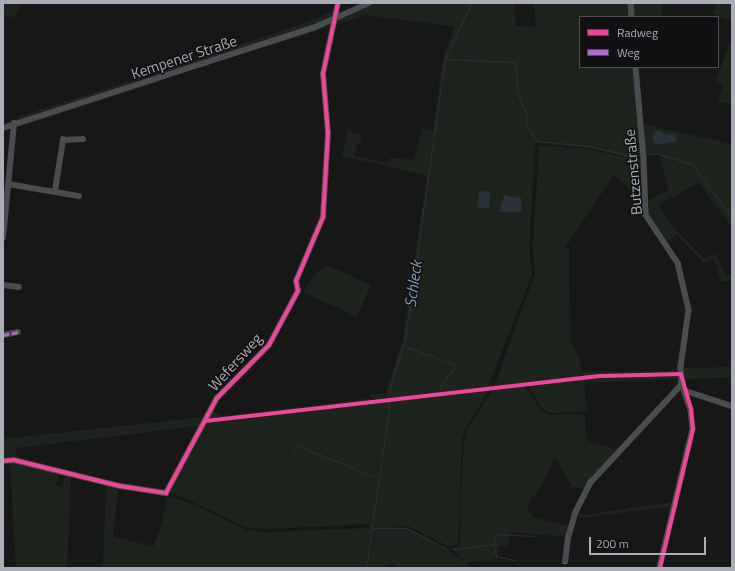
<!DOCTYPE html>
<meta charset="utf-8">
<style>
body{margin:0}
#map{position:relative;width:735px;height:571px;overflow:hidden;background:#171717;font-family:"Titillium Web",sans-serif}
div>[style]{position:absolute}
.green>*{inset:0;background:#1d241e;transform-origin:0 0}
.water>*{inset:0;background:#2a3239}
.stream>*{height:1px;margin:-0.5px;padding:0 0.5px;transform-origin:0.5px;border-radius:0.5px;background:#2a3239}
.minor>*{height:5.5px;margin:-2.75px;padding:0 2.75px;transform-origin:2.75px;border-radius:2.75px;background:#4b4c50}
.quiet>*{height:3px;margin-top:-1.5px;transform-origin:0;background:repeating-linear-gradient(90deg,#b06ccc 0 6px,transparent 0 9px)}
.cycleway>*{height:4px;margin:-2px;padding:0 2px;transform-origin:2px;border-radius:2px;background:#ed469a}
span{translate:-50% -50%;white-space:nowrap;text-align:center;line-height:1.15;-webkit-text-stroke:3px #111113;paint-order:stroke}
.street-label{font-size:15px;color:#a8adb8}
.water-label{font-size:16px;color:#7f9bb3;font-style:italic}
.frame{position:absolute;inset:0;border:4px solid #a8adb8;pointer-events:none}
.legend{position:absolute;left:579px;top:16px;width:140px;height:52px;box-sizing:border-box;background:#111113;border:1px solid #4d4f55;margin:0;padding:5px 7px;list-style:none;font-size:12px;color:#a8adb8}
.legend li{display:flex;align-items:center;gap:8px;height:20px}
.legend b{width:20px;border:1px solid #4d4f55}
.scale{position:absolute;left:589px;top:537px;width:117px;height:18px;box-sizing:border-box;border:2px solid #a8adb8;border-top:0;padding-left:5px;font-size:12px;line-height:14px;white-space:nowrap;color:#a8adb8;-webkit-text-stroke:3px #111113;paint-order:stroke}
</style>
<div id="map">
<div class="green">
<i style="clip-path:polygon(3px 3px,21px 3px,14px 18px,3px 14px)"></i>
<i style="clip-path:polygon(374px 3px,514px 3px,516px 26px,536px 27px,534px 3px,628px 3px,630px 17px,580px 17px,580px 67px,634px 67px,642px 156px,629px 157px,587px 148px,538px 143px,535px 145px,529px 248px,532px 274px,489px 384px,492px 384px,491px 387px,391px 399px,490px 389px,466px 427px,462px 441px,458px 544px,448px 546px,408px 526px,373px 527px,402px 527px,424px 535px,466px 562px,451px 548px,457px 547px,461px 542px,460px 509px,464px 441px,468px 428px,493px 389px,525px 386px,541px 411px,550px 415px,581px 414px,585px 416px,586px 440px,618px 450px,584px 490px,571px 486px,555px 457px,542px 484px,534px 497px,532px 496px,527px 510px,533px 515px,532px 517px,569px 526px,566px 537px,511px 532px,507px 546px,499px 545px,497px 559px,467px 562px,469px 568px,395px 568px,395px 563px,385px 566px,385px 568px,103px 568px,106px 483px,117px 486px,118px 490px,113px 536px,153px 547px,162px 523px,167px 498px,171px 496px,194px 505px,247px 530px,267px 532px,369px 528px,369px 524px,267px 529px,248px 528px,169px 491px,211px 411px,223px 416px,374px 398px,368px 395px,386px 393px,403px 338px,427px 175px,342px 156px,348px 127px,352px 132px,362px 134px,360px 143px,357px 143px,354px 156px,388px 163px,390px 158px,414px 160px,422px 128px,433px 131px,443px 58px,455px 27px,367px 15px,334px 25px,335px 21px)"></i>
<i style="left:632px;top:3px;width:30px;height:14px"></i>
<i style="clip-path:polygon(717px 3px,732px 5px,732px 21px,712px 14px)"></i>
<i style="clip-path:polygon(335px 10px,333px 18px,310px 27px,142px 80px,170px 68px,302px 24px)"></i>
<i style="clip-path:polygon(331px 24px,331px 26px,161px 80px,162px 79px)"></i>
<i style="clip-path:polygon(732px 37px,732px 103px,718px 102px,723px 84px,715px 82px)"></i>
<i style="clip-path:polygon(141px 77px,136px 83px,3px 126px,16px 118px)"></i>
<i style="clip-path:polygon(155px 81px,160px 82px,18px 127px,18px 126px)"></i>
<i style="clip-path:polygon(643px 124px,732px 144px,732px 227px,699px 183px,658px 205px,677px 231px,704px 258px,716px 254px,726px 276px,732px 273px,732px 278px,726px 282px,721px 281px,714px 259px,704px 263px,677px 235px,667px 242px,647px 214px,647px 201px,669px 190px,659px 155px,646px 155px)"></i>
<i style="clip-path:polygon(539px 145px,586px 149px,642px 160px,643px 189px,633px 192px,614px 175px,565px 248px,569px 249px,570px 341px,578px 355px,582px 372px,668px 371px,678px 367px,680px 379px,584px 383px,587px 411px,551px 413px,542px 409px,528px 386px,583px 377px,494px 387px,535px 274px,533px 249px)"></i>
<i style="clip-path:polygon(329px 266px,371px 285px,357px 317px,303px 292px,319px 270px)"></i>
<i style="clip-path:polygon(732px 367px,732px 377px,696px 379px,684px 379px,682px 368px)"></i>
<i style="clip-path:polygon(204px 417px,199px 426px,16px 448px,15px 459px,3px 459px,3px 439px)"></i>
<i style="clip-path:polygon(10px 462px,59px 473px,56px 485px,62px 487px,65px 474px,71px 475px,67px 568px,16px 568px)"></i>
<i style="clip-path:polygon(673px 502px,671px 506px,582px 518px,577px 515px,578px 513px,584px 515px)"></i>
</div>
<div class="water">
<i style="clip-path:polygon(658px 130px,667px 135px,674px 134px,677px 141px,656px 145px,652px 135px)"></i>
<i style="clip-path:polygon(479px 191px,490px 192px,489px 209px,477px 207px)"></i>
<i style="clip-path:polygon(504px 195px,522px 199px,521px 212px,500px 212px)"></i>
</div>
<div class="stream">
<i style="left:445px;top:59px;width:70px;rotate:2.5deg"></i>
<i style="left:515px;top:62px;width:33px;rotate:85deg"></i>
<i style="left:518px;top:95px;width:20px;rotate:66deg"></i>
<i style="left:526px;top:113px;width:13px;rotate:86deg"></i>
<i style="left:527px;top:126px;width:18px;rotate:56deg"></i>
<i style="left:537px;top:141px;width:53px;rotate:5.4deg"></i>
<i style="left:590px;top:146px;width:38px;rotate:14deg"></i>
<i style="left:627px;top:155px;width:14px"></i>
<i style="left:646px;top:154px;width:13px"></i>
<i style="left:659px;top:154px;width:34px;rotate:17deg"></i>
<i style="left:692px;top:164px;width:66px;rotate:53deg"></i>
<i style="left:404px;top:346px;width:55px;rotate:20.1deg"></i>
<i style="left:456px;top:365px;width:30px;rotate:127deg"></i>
<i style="left:293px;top:453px;width:9px;rotate:-69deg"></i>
<i style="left:296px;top:445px;width:89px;rotate:21.7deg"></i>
<i style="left:372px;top:528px;width:34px"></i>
<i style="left:406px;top:528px;width:48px;rotate:27.1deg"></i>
<i style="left:494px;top:544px;width:12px;rotate:81deg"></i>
<i style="left:496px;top:556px;width:18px;rotate:13deg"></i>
<i style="left:452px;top:549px;width:42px;rotate:-6.8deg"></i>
<i style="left:494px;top:544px;width:10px;rotate:-79deg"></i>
<i style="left:496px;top:534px;width:38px;rotate:3deg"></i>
<i style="left:366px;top:568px;width:161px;rotate:-81.8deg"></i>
<i style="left:389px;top:409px;width:15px;rotate:-94deg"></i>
<i style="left:388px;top:394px;width:58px;rotate:-72.8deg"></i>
<i style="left:405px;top:339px;width:283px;rotate:-81.9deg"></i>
<i style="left:445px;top:59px;width:62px;rotate:-65.1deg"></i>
</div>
<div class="minor">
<i style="left:631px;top:3px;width:14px;rotate:86deg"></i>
<i style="left:636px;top:67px;width:91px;rotate:85deg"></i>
<i style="left:644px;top:158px;width:57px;rotate:88deg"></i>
<i style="left:646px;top:215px;width:58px;rotate:56.3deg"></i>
<i style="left:678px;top:263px;width:48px;rotate:76.8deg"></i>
<i style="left:689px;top:310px;width:58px;rotate:98deg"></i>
<i style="left:681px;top:367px;width:17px;rotate:87deg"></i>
<i style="left:682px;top:384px;width:28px;rotate:71deg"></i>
<i style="left:691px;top:410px;width:19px;rotate:84deg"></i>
<i style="left:693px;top:429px;width:143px;rotate:103.4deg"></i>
<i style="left:3px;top:128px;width:326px;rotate:-17.9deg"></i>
<i style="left:313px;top:28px;width:61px;rotate:-24.1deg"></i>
<i style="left:8px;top:184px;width:72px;rotate:9.6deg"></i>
<i style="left:55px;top:191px;width:52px;rotate:-81.1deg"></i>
<i style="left:63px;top:140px;width:20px;rotate:-3deg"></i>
<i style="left:3px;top:238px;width:115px;rotate:-84.5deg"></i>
<i style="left:3px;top:285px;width:16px;rotate:7deg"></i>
<i style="left:3px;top:335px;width:15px;rotate:-11deg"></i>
<i style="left:686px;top:391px;width:48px;rotate:18.1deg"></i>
<i style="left:3px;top:461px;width:11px;rotate:-5deg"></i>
<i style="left:14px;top:460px;width:109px;rotate:13.8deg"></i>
<i style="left:120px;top:486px;width:47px;rotate:8.7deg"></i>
<i style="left:166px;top:493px;width:108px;rotate:-61.8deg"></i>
<i style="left:217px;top:398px;width:74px;rotate:-45.5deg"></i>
<i style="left:269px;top:345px;width:61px;rotate:-61.8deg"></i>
<i style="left:298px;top:291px;width:10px;rotate:-101deg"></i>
<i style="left:296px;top:281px;width:69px;rotate:-67.1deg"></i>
<i style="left:323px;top:217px;width:84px;rotate:-86.6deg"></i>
<i style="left:328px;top:133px;width:59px;rotate:-94.8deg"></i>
<i style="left:323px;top:74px;width:73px;rotate:-78.1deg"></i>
<i style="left:565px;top:562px;width:24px;rotate:-83deg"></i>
<i style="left:568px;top:538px;width:26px;rotate:-74deg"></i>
<i style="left:575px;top:513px;width:35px;rotate:-63deg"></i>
<i style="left:591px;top:482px;width:134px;rotate:-47.1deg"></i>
</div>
<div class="quiet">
<i style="left:3px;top:335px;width:15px;rotate:-11deg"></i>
</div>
<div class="cycleway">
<i style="left:205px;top:421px;width:399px;rotate:-6.5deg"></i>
<i style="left:601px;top:376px;width:80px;rotate:-1.4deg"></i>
<i style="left:681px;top:374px;width:37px;rotate:74deg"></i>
<i style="left:691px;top:410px;width:19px;rotate:84deg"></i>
<i style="left:693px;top:429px;width:143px;rotate:103.4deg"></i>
<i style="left:3px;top:461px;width:11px;rotate:-5deg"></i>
<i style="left:14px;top:460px;width:109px;rotate:13.8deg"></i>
<i style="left:120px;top:486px;width:47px;rotate:8.7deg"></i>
<i style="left:166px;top:493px;width:108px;rotate:-61.8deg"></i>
<i style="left:217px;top:398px;width:74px;rotate:-45.5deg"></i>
<i style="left:269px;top:345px;width:61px;rotate:-61.8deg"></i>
<i style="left:298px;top:291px;width:10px;rotate:-101deg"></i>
<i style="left:296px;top:281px;width:69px;rotate:-67.1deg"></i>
<i style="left:323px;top:217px;width:84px;rotate:-86.6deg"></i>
<i style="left:328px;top:133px;width:59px;rotate:-94.8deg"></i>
<i style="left:323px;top:74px;width:73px;rotate:-78.1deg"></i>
</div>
<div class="street-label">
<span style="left:184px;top:57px;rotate:-18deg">Kempener Straße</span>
<span style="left:633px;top:172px;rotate:-95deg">Butzenstraße</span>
<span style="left:235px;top:362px;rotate:-48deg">Wefersweg</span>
</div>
<div class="water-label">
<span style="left:413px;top:284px;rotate:-82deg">Schleck</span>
</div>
<div class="frame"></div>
<ul class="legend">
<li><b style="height:5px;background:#ed469a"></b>Radweg</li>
<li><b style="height:5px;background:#b06ccc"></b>Weg</li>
</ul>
<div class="scale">200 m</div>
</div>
